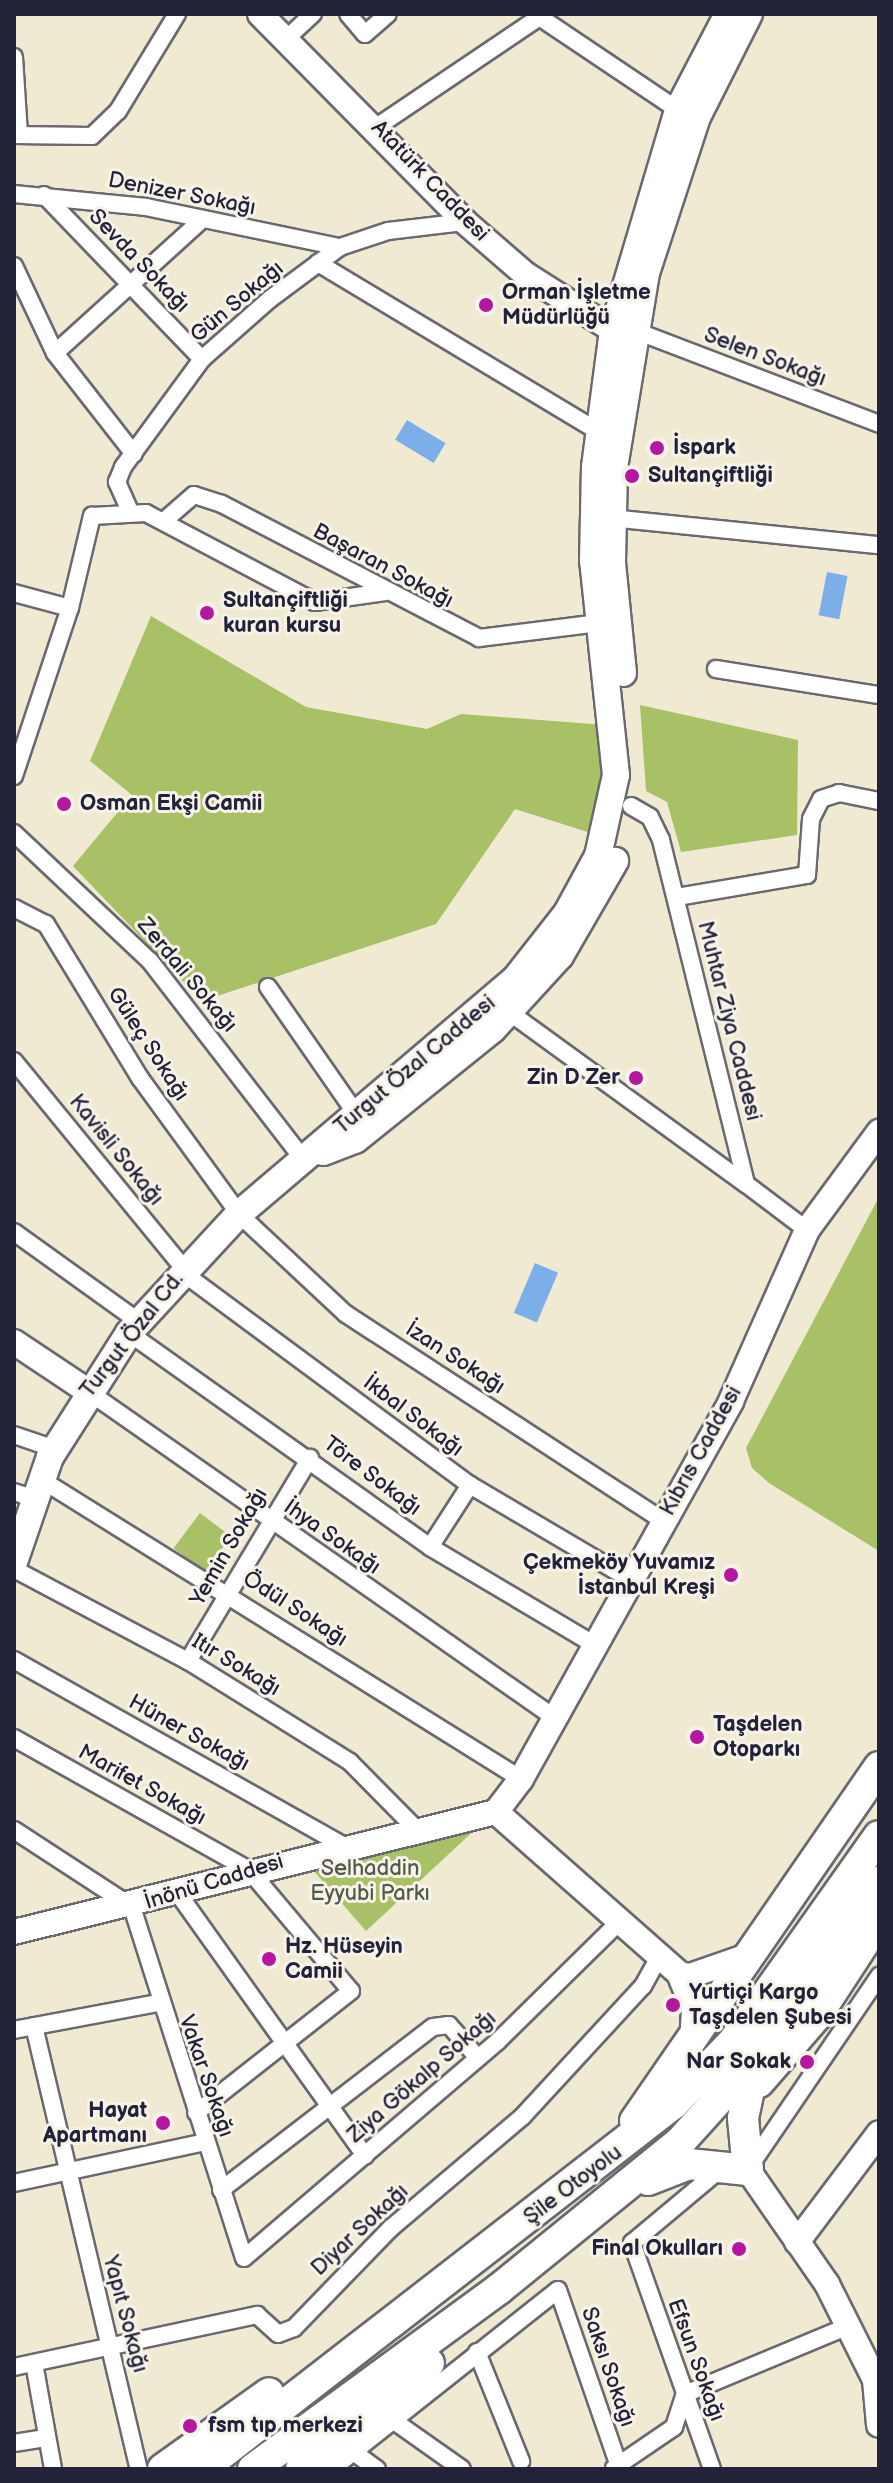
<!DOCTYPE html>
<meta charset="utf-8">
<style>
body{margin:0}
#map{position:relative;width:893px;height:2483px;overflow:hidden;background:#f0ead3;font-family:"Balsamiq Sans",sans-serif}
div>[style]{position:absolute}
.green>*{inset:0;background:#a8c066;transform-origin:0 0}
.water>*{inset:0;background:#7cafe9;transform-origin:0 0}
.roads{filter:drop-shadow(2px 0 #6a6870) drop-shadow(-2px 0 #6a6870) drop-shadow(0 2px #6a6870) drop-shadow(0 -2px #6a6870)}
.street>*{height:16px;margin:-8px;padding:0 8px;transform-origin:8px;border-radius:8px;background:#fff}
.secondary>*{height:24px;margin:-12px;padding:0 12px;transform-origin:12px;border-radius:12px;background:#fff}
.primary>*{height:26px;margin:-13px;padding:0 13px;transform-origin:13px;border-radius:13px;background:#fff}
.highway>*{height:30px;margin:-15px;padding:0 15px;transform-origin:15px;border-radius:15px;background:#fff}
.dots>*{width:22px;height:22px;translate:-50% -50%;box-sizing:border-box;border:4px solid #f7f3e8;border-radius:50%}
span{translate:-50% -50%;white-space:nowrap;text-align:center;line-height:1.15;-webkit-text-stroke:6px #f7f3e8;paint-order:stroke}
.street-label{font-size:22px;color:#22223b}
.poi-label{font-size:22px;color:#22223b;font-weight:700}
.left{translate:0 -50%;text-align:left}
.right{translate:-100% -50%;text-align:right}
.park-label{font-size:22px;color:#51594a}
.frame{position:absolute;inset:0;border:16px solid #22223b;pointer-events:none}
</style>
<div id="map">
<div class="green">
<i style="clip-path:polygon(151px 616px,306px 707px,427px 729px,461px 714px,605px 725px,594px 834px,515px 809px,436px 924px,202px 1001px,73px 866px,132px 795px,90px 761px)"></i>
<i style="clip-path:polygon(640px 705px,798px 740px,797px 835px,681px 852px,667px 802px,646px 791px)"></i>
<i style="clip-path:polygon(879px 1197px,879px 1551px,769px 1483px,752px 1468px,746px 1448px)"></i>
<i style="left:200px;top:1513px;width:39px;height:44px;rotate:37deg"></i>
<i style="clip-path:polygon(480px 1825px,366px 1931px,306px 1862px)"></i>
</div>
<div class="water">
<i style="left:407px;top:420px;width:45px;height:23px;rotate:31deg"></i>
<i style="left:827px;top:572px;width:21px;height:44px;rotate:11deg"></i>
<i style="left:535px;top:1263px;width:25px;height:54px;rotate:23deg"></i>
</div>
<div class="roads">
<div class="street">
<i style="left:348px;top:14px;width:26px;rotate:50deg"></i>
<i style="left:365px;top:34px;width:30px;rotate:-41deg"></i>
<i style="left:535px;top:14px;width:172px;rotate:33.9deg"></i>
<i style="left:286px;top:39px;width:37px;rotate:-43deg"></i>
<i style="left:14px;top:57px;width:78px;rotate:86.3deg"></i>
<i style="left:378px;top:126px;width:200px;rotate:-34deg"></i>
<i style="left:14px;top:135px;width:78px;rotate:0.7deg"></i>
<i style="left:92px;top:136px;width:36px;rotate:-44deg"></i>
<i style="left:118px;top:111px;width:114px;rotate:-58.7deg"></i>
<i style="left:14px;top:194px;width:133px;rotate:5.6deg"></i>
<i style="left:146px;top:207px;width:198px;rotate:11.7deg"></i>
<i style="left:44px;top:195px;width:228px;rotate:46.1deg"></i>
<i style="left:318px;top:263px;width:328px;rotate:31deg"></i>
<i style="left:14px;top:266px;width:96px;rotate:64.8deg"></i>
<i style="left:55px;top:353px;width:128px;rotate:52deg"></i>
<i style="left:636px;top:331px;width:260px;rotate:20.9deg"></i>
<i style="left:55px;top:353px;width:200px;rotate:-42.2deg"></i>
<i style="left:129px;top:509px;width:30px;rotate:-114deg"></i>
<i style="left:117px;top:482px;width:16px;rotate:-68deg"></i>
<i style="left:123px;top:467px;width:134px;rotate:-53.8deg"></i>
<i style="left:202px;top:359px;width:91px;rotate:-41.4deg"></i>
<i style="left:270px;top:299px;width:87px;rotate:-36.6deg"></i>
<i style="left:340px;top:247px;width:51px;rotate:-18.4deg"></i>
<i style="left:388px;top:231px;width:78px;rotate:-6.7deg"></i>
<i style="left:611px;top:518px;width:269px;rotate:5.8deg"></i>
<i style="left:165px;top:520px;width:38px;rotate:-41deg"></i>
<i style="left:194px;top:495px;width:29px;rotate:18deg"></i>
<i style="left:222px;top:504px;width:290px;rotate:27.5deg"></i>
<i style="left:479px;top:638px;width:121px;rotate:-7.1deg"></i>
<i style="left:14px;top:593px;width:58px;rotate:15deg"></i>
<i style="left:716px;top:669px;width:165px;rotate:9.1deg"></i>
<i style="left:14px;top:776px;width:177px;rotate:-71.6deg"></i>
<i style="left:70px;top:608px;width:95px;rotate:-76.6deg"></i>
<i style="left:92px;top:516px;width:54px;rotate:-3.2deg"></i>
<i style="left:146px;top:513px;width:191px;rotate:27.8deg"></i>
<i style="left:315px;top:602px;width:71px;rotate:-8.1deg"></i>
<i style="left:631px;top:806px;width:22px;rotate:30deg"></i>
<i style="left:650px;top:817px;width:25px;rotate:64deg"></i>
<i style="left:661px;top:840px;width:354px;rotate:76.1deg"></i>
<i style="left:746px;top:1184px;width:76px;rotate:37deg"></i>
<i style="left:14px;top:833px;width:187px;rotate:43.3deg"></i>
<i style="left:150px;top:961px;width:255px;rotate:52.3deg"></i>
<i style="left:677px;top:897px;width:132px;rotate:-9.6deg"></i>
<i style="left:807px;top:875px;width:56px;rotate:-85.9deg"></i>
<i style="left:811px;top:819px;width:22px;rotate:-63deg"></i>
<i style="left:821px;top:799px;width:19px;rotate:-18deg"></i>
<i style="left:839px;top:793px;width:41px;rotate:11.3deg"></i>
<i style="left:14px;top:908px;width:36px;rotate:27deg"></i>
<i style="left:46px;top:924px;width:180px;rotate:58.6deg"></i>
<i style="left:140px;top:1078px;width:168px;rotate:53.9deg"></i>
<i style="left:239px;top:1214px;width:146px;rotate:43.1deg"></i>
<i style="left:346px;top:1314px;width:377px;rotate:33.1deg"></i>
<i style="left:268px;top:987px;width:156px;rotate:55.2deg"></i>
<i style="left:509px;top:1012px;width:293px;rotate:36deg"></i>
<i style="left:14px;top:1061px;width:284px;rotate:50.7deg"></i>
<i style="left:194px;top:1281px;width:343px;rotate:36.5deg"></i>
<i style="left:470px;top:1485px;width:187px;rotate:30.5deg"></i>
<i style="left:14px;top:1232px;width:153px;rotate:35.7deg"></i>
<i style="left:129px;top:1333px;width:369px;rotate:35.4deg"></i>
<i style="left:430px;top:1547px;width:192px;rotate:30.7deg"></i>
<i style="left:86px;top:1390px;width:572px;rotate:34.97deg"></i>
<i style="left:14px;top:1435px;width:43px;rotate:18.9deg"></i>
<i style="left:42px;top:1480px;width:565px;rotate:31.97deg"></i>
<i style="left:14px;top:1492px;width:22px;rotate:18deg"></i>
<i style="left:430px;top:1547px;width:74px;rotate:-57.2deg"></i>
<i style="left:14px;top:1569px;width:197px;rotate:27.9deg"></i>
<i style="left:188px;top:1661px;width:191px;rotate:31.9deg"></i>
<i style="left:350px;top:1762px;width:93px;rotate:45.4deg"></i>
<i style="left:14px;top:1660px;width:377px;rotate:29.4deg"></i>
<i style="left:188px;top:1661px;width:237px;rotate:-59deg"></i>
<i style="left:14px;top:1738px;width:270px;rotate:29.3deg"></i>
<i style="left:249px;top:1870px;width:158px;rotate:49.9deg"></i>
<i style="left:351px;top:1991px;width:197px;rotate:141.8deg"></i>
<i style="left:14px;top:1830px;width:141px;rotate:33.1deg"></i>
<i style="left:132px;top:1907px;width:368px;rotate:72.3deg"></i>
<i style="left:244px;top:2258px;width:334px;rotate:-40.5deg"></i>
<i style="left:498px;top:2041px;width:171px;rotate:-44.5deg"></i>
<i style="left:177px;top:1892px;width:324px;rotate:54.5deg"></i>
<i style="left:34px;top:2026px;width:455px;rotate:76.7deg"></i>
<i style="left:14px;top:2030px;width:147px;rotate:-10.6deg"></i>
<i style="left:750px;top:2166px;width:230px;rotate:-55.8deg"></i>
<i style="left:14px;top:2183px;width:195px;rotate:-12.1deg"></i>
<i style="left:221px;top:2190px;width:267px;rotate:-37.6deg"></i>
<i style="left:433px;top:2027px;width:16px;rotate:-7deg"></i>
<i style="left:449px;top:2025px;width:44px;rotate:48.7deg"></i>
<i style="left:477px;top:2352px;width:118px;rotate:68deg"></i>
<i style="left:34px;top:2363px;width:108px;rotate:79.8deg"></i>
<i style="left:14px;top:2367px;width:249px;rotate:-12.1deg"></i>
<i style="left:257px;top:2315px;width:28px;rotate:42deg"></i>
<i style="left:278px;top:2334px;width:17px;rotate:-21deg"></i>
<i style="left:294px;top:2328px;width:139px;rotate:-45.9deg"></i>
<i style="left:391px;top:2228px;width:172px;rotate:-40.3deg"></i>
<i style="left:522px;top:2117px;width:178px;rotate:-47.3deg"></i>
<i style="left:643px;top:1986px;width:35px;rotate:-61deg"></i>
<i style="left:394px;top:2421px;width:83px;rotate:35.2deg"></i>
<i style="left:14px;top:2443px;width:32px;rotate:-9deg"></i>
<i style="left:352px;top:2451px;width:31px;rotate:36deg"></i>
<i style="left:614px;top:2468px;width:73px;rotate:-34.3deg"></i>
<i style="left:674px;top:2427px;width:35px;rotate:-72deg"></i>
<i style="left:685px;top:2394px;width:174px;rotate:-22.6deg"></i>
<i style="left:332px;top:2469px;width:288px;rotate:-38.4deg"></i>
<i style="left:558px;top:2290px;width:180px;rotate:70.9deg"></i>
<i style="left:712px;top:2469px;width:240px;rotate:-109.5deg"></i>
<i style="left:632px;top:2243px;width:119px;rotate:-39.9deg"></i>
</div>
<div class="secondary">
<i style="left:260px;top:14px;width:292px;rotate:45.4deg"></i>
<i style="left:465px;top:222px;width:79px;rotate:40.9deg"></i>
<i style="left:525px;top:274px;width:104px;rotate:32.5deg"></i>
<i style="left:14px;top:1342px;width:87px;rotate:33.7deg"></i>
<i style="left:496px;top:1812px;width:41px;rotate:-52.9deg"></i>
<i style="left:521px;top:1779px;width:432px;rotate:-60.9deg"></i>
<i style="left:731px;top:1401px;width:187px;rotate:-66deg"></i>
<i style="left:807px;top:1230px;width:122px;rotate:-53.7deg"></i>
<i style="left:14px;top:1932px;width:497px;rotate:-14deg"></i>
<i style="left:496px;top:1812px;width:251px;rotate:41.4deg"></i>
<i style="left:684px;top:1978px;width:70px;rotate:-19.2deg"></i>
<i style="left:748px;top:2170px;width:139px;rotate:55.3deg"></i>
<i style="left:827px;top:2284px;width:107px;rotate:63.4deg"></i>
<i style="left:875px;top:2380px;width:45px;rotate:84.9deg"></i>
<i style="left:797px;top:2242px;width:136px;rotate:-53deg"></i>
</div>
<div class="primary">
<i style="left:623px;top:673px;width:112px;rotate:-95.7deg"></i>
<i style="left:612px;top:562px;width:94px;rotate:-88.8deg"></i>
<i style="left:614px;top:468px;width:198px;rotate:-80.7deg"></i>
<i style="left:646px;top:273px;width:164px;rotate:-71.9deg"></i>
<i style="left:697px;top:117px;width:115px;rotate:-63.2deg"></i>
<i style="left:323px;top:1152px;width:34px;rotate:-21deg"></i>
<i style="left:355px;top:1140px;width:177px;rotate:-38.8deg"></i>
<i style="left:493px;top:1029px;width:99px;rotate:-47.5deg"></i>
<i style="left:560px;top:956px;width:110px;rotate:-59.9deg"></i>
<i style="left:14px;top:1562px;width:111px;rotate:-71.1deg"></i>
<i style="left:50px;top:1457px;width:147px;rotate:-57.5deg"></i>
<i style="left:129px;top:1333px;width:162px;rotate:-47.3deg"></i>
<i style="left:239px;top:1214px;width:364px;rotate:-40.4deg"></i>
<i style="left:516px;top:978px;width:83px;rotate:-51.9deg"></i>
<i style="left:567px;top:913px;width:65px;rotate:-61.5deg"></i>
<i style="left:598px;top:856px;width:83px;rotate:-77.5deg"></i>
<i style="left:616px;top:775px;width:215px;rotate:-96.1deg"></i>
<i style="left:593px;top:561px;width:94px;rotate:-88.8deg"></i>
<i style="left:595px;top:467px;width:138px;rotate:-82.5deg"></i>
<i style="left:613px;top:330px;width:229px;rotate:-73.5deg"></i>
<i style="left:678px;top:110px;width:108px;rotate:-62.5deg"></i>
</div>
<div class="highway">
<i style="left:684px;top:1978px;width:33px;rotate:67deg"></i>
<i style="left:697px;top:2008px;width:22px;rotate:93deg"></i>
<i style="left:759px;top:2082px;width:89px;rotate:-49.1deg"></i>
<i style="left:817px;top:2015px;width:113px;rotate:-56.9deg"></i>
<i style="left:635px;top:2121px;width:430px;rotate:-55.4deg"></i>
<i style="left:648px;top:2180px;width:44px;rotate:-21.3deg"></i>
<i style="left:689px;top:2164px;width:59px;rotate:5.8deg"></i>
<i style="left:748px;top:2170px;width:52px;rotate:-95.5deg"></i>
<i style="left:743px;top:2118px;width:57px;rotate:-77.9deg"></i>
<i style="left:163px;top:2469px;width:130px;rotate:-35.6deg"></i>
<i style="left:202px;top:2469px;width:596px;rotate:-37.77deg"></i>
<i style="left:673px;top:2104px;width:86px;rotate:-45.9deg"></i>
<i style="left:733px;top:2042px;width:252px;rotate:-54.7deg"></i>
<i style="left:253px;top:2469px;width:305px;rotate:-36.2deg"></i>
<i style="left:499px;top:2289px;width:233px;rotate:-39.1deg"></i>
<i style="left:680px;top:2142px;width:113px;rotate:-47.9deg"></i>
<i style="left:756px;top:2058px;width:215px;rotate:-55.1deg"></i>
<i style="left:301px;top:2469px;width:166px;rotate:-39.6deg"></i>
</div>
</div>
<div class="dots">
<i style="left:486px;top:305px;background:#b5179e"></i>
<i style="left:657px;top:448px;background:#b5179e"></i>
<i style="left:632px;top:476px;background:#b5179e"></i>
<i style="left:207px;top:613px;background:#b5179e"></i>
<i style="left:64px;top:804px;background:#b5179e"></i>
<i style="left:636px;top:1078px;background:#b5179e"></i>
<i style="left:731px;top:1575px;background:#b5179e"></i>
<i style="left:697px;top:1737px;background:#b5179e"></i>
<i style="left:269px;top:1959px;background:#b5179e"></i>
<i style="left:673px;top:2005px;background:#b5179e"></i>
<i style="left:807px;top:2062px;background:#b5179e"></i>
<i style="left:163px;top:2123px;background:#b5179e"></i>
<i style="left:739px;top:2249px;background:#b5179e"></i>
<i style="left:190px;top:2426px;background:#b5179e"></i>
</div>
<div class="street-label">
<span style="left:430px;top:181px;rotate:46deg">Atatürk Caddesi</span>
<span style="left:182px;top:194px;rotate:11deg">Denizer Sokağı</span>
<span style="left:139px;top:261px;rotate:46deg">Sevda Sokağı</span>
<span style="left:237px;top:302px;rotate:-40deg">Gün Sokağı</span>
<span style="left:765px;top:357px;rotate:21deg">Selen Sokağı</span>
<span style="left:383px;top:566px;rotate:28deg">Başaran Sokağı</span>
<span style="left:187px;top:975px;rotate:50deg">Zerdali Sokağı</span>
<span style="left:729px;top:1021px;rotate:76deg">Muhtar Ziya Caddesi</span>
<span style="left:148px;top:1044px;rotate:57deg">Güleç Sokağı</span>
<span style="left:415px;top:1065px;rotate:-40deg">Turgut Özal Caddesi</span>
<span style="left:116px;top:1150px;rotate:51deg">Kavisli Sokağı</span>
<span style="left:132px;top:1335px;rotate:-52deg">Turgut Özal Cd.</span>
<span style="left:455px;top:1358px;rotate:33deg">İzan Sokağı</span>
<span style="left:413px;top:1416px;rotate:37deg">İkbal Sokağı</span>
<span style="left:701px;top:1451px;rotate:-61deg">Kıbrıs Caddesi</span>
<span style="left:372px;top:1476px;rotate:37deg">Töre Sokağı</span>
<span style="left:332px;top:1537px;rotate:35deg">İhya Sokağı</span>
<span style="left:229px;top:1547px;rotate:-60deg">Yemin Sokağı</span>
<span style="left:295px;top:1609px;rotate:33deg">Ödül Sokağı</span>
<span style="left:236px;top:1665px;rotate:31deg">Itır Sokağı</span>
<span style="left:189px;top:1733px;rotate:29deg">Hüner Sokağı</span>
<span style="left:142px;top:1785px;rotate:29deg">Marifet Sokağı</span>
<span style="left:214px;top:1882px;rotate:-17deg">İnönü Caddesi</span>
<span style="left:206px;top:2076px;rotate:71deg">Vakar Sokağı</span>
<span style="left:422px;top:2077px;rotate:-41deg">Ziya Gökalp Sokağı</span>
<span style="left:573px;top:2185px;rotate:-37deg">Şile Otoyolu</span>
<span style="left:360px;top:2230px;rotate:-43deg">Diyar Sokağı</span>
<span style="left:125px;top:2314px;rotate:75deg">Yapıt Sokağı</span>
<span style="left:696px;top:2360px;rotate:70deg">Efsun Sokağı</span>
<span style="left:608px;top:2367px;rotate:71deg">Saksı Sokağı</span>
</div>
<div class="poi-label">
<span class="left" style="left:502px;top:305px">Orman İşletme<br>Müdürlüğü</span>
<span class="left" style="left:673px;top:448px">İspark</span>
<span class="left" style="left:648px;top:476px">Sultançiftliği</span>
<span class="left" style="left:223px;top:613px">Sultançiftliği<br>kuran kursu</span>
<span class="left" style="left:80px;top:804px">Osman Ekşi Camii</span>
<span class="right" style="left:620px;top:1078px">Zin D Zer</span>
<span class="right" style="left:715px;top:1575px">Çekmeköy Yuvamız<br>İstanbul Kreşi</span>
<span class="left" style="left:713px;top:1737px">Taşdelen<br>Otoparkı</span>
<span class="left" style="left:285px;top:1959px">Hz. Hüseyin<br>Camii</span>
<span class="left" style="left:689px;top:2005px">Yurtiçi Kargo<br>Taşdelen Şubesi</span>
<span class="right" style="left:791px;top:2062px">Nar Sokak</span>
<span class="right" style="left:147px;top:2123px">Hayat<br>Apartmanı</span>
<span class="right" style="left:723px;top:2249px">Final Okulları</span>
<span class="left" style="left:208px;top:2426px">fsm tıp merkezi</span>
</div>
<div class="park-label">
<span style="left:370px;top:1881px">Selhaddin<br>Eyyubi Parkı</span>
</div>
<div class="frame"></div>
</div>
